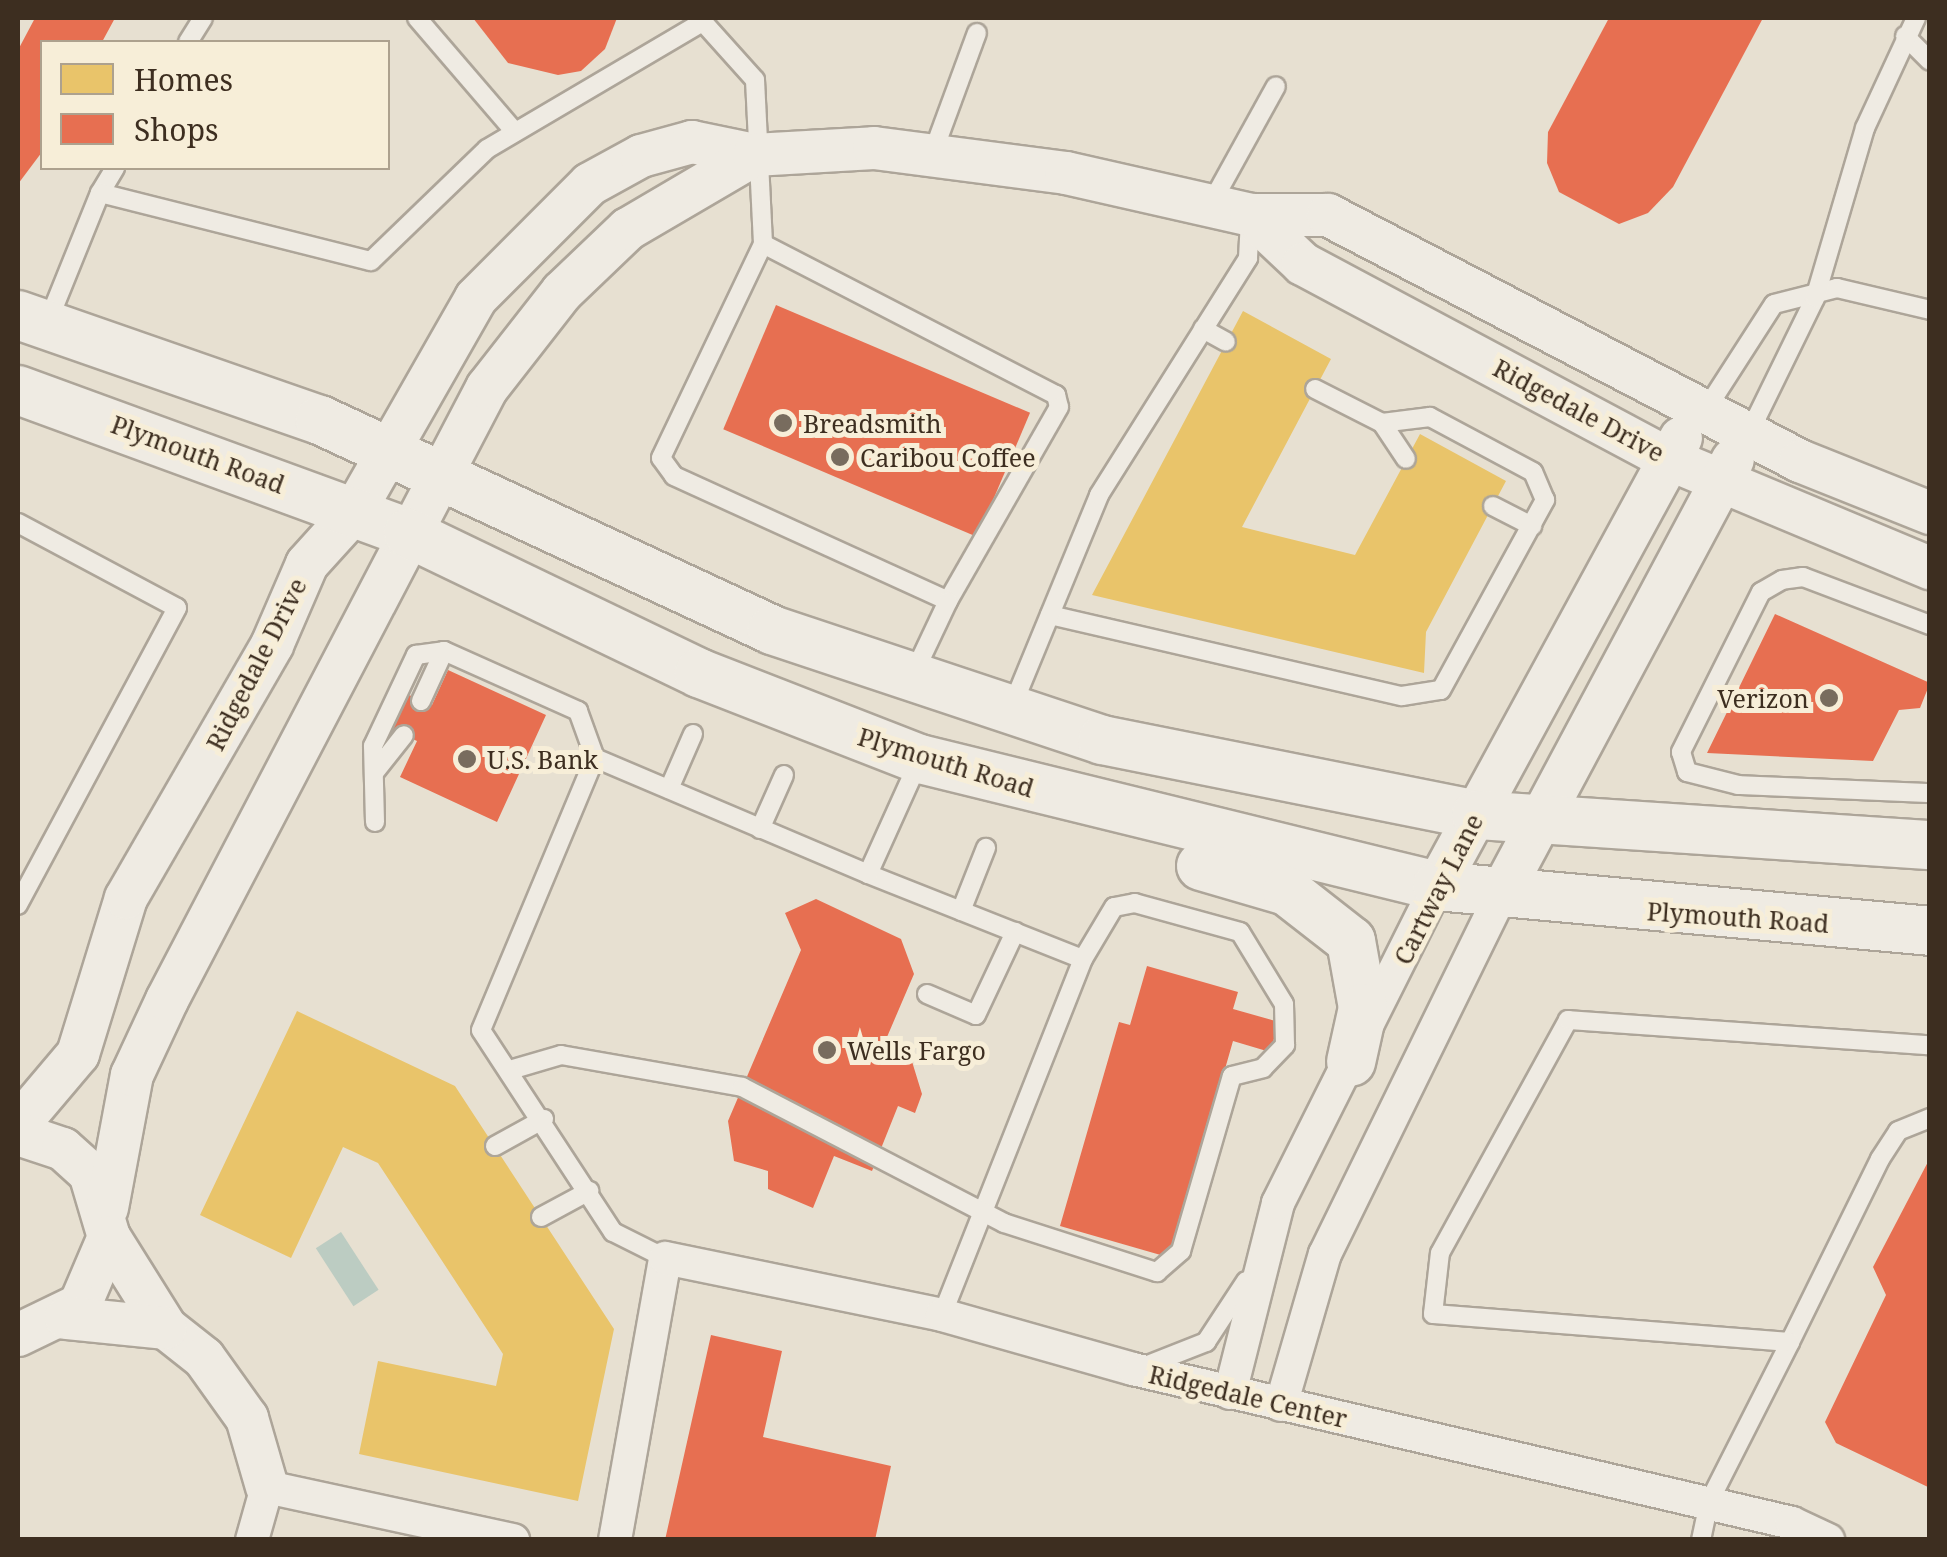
<!DOCTYPE html>
<style>
body{margin:0}
#map{position:relative;width:1947px;height:1557px;overflow:hidden;background:#e7e0d1;font-family:"Noto Serif",serif}
div>[style]{position:absolute}
.water>*{inset:0;background:#bcccc2;transform-origin:0 0}
.homes>*{inset:0;background:#e9c46a}
.shops>*{inset:0;background:#e76f51;transform-origin:0 0}
.roads{filter:drop-shadow(2px 0 #ada599) drop-shadow(-2px 0 #ada599) drop-shadow(0 2px #ada599) drop-shadow(0 -2px #ada599)}
.service>*{height:18px;margin:-9px;padding:0 9px;transform-origin:9px;border-radius:9px;background:#efebe3}
.minor>*{height:32px;margin:-16px;padding:0 16px;transform-origin:16px;border-radius:16px;background:#efebe3}
.tertiary>*{height:42px;margin:-21px;padding:0 21px;transform-origin:21px;border-radius:21px;background:#efebe3}
.secondary>*{height:48px;margin:-24px;padding:0 24px;transform-origin:24px;border-radius:24px;background:#efebe3}
.dots>*{width:28px;height:28px;translate:-50% -50%;box-sizing:border-box;border:5px solid #f7eed8;border-radius:50%}
span{translate:-50% -50%;white-space:nowrap;text-align:center;line-height:1.15;-webkit-text-stroke:10px #f7eed8;paint-order:stroke}
.street-label{font-size:25px;color:#3d2e20}
.poi-label{font-size:25px;color:#3d2e20}
.left{translate:0 -50%;text-align:left}
.right{translate:-100% -50%;text-align:right}
.frame{position:absolute;inset:0;border:20px solid #3d2e20;pointer-events:none}
.legend{position:absolute;left:40px;top:40px;width:350px;height:130px;box-sizing:border-box;background:#f7eed8;border:2px solid #ada18e;margin:0;padding:12px 18px;list-style:none;font-size:30px;color:#3d2e20}
.legend li{display:flex;align-items:center;gap:20px;height:50px}
.legend b{width:50px;border:2px solid #ada18e}
</style>
<div id="map">
<div class="water">
<i style="left:341px;top:1232px;width:69px;height:30px;rotate:57deg"></i>
</div>
<div class="homes">
<i style="clip-path:polygon(1243px 311px,1331px 359px,1242px 527px,1355px 555px,1420px 434px,1506px 481px,1426px 632px,1424px 673px,1092px 595px)"></i>
<i style="clip-path:polygon(297px 1011px,455px 1086px,614px 1329px,578px 1501px,359px 1454px,378px 1361px,496px 1386px,503px 1354px,378px 1163px,343px 1147px,291px 1258px,200px 1215px)"></i>
</div>
<div class="shops">
<i style="clip-path:polygon(35px 18px,115px 18px,102px 42px,42px 42px,42px 152px,18px 184px,18px 50px)"></i>
<i style="clip-path:polygon(473px 18px,617px 18px,605px 49px,581px 71px,558px 75px,508px 63px)"></i>
<i style="clip-path:polygon(1609px 18px,1763px 18px,1673px 187px,1648px 213px,1619px 224px,1559px 192px,1547px 163px,1548px 132px)"></i>
<i style="left:776px;top:305px;width:276px;height:135px;rotate:23deg"></i>
<i style="clip-path:polygon(1775px 614px,1930px 683px,1920px 708px,1899px 710px,1873px 761px,1707px 753px)"></i>
<i style="clip-path:polygon(448px 670px,546px 715px,497px 822px,400px 777px,417px 741px,385px 727px,402px 692px,432px 705px)"></i>
<i style="clip-path:polygon(816px 899px,901px 939px,914px 974px,884px 1044px,910px 1055px,922px 1094px,915px 1113px,898px 1106px,872px 1171px,834px 1156px,813px 1208px,768px 1189px,768px 1171px,734px 1161px,728px 1121px,801px 950px,785px 913px)"></i>
<i style="clip-path:polygon(1147px 966px,1238px 992px,1233px 1009px,1279px 1022px,1270px 1052px,1233px 1041px,1171px 1258px,1060px 1226px,1119px 1022px,1130px 1025px)"></i>
<i style="clip-path:polygon(1930px 1158px,1930px 1488px,1836px 1443px,1825px 1422px,1886px 1295px,1873px 1267px)"></i>
<i style="clip-path:polygon(711px 1335px,782px 1351px,763px 1437px,891px 1466px,875px 1540px,665px 1540px)"></i>
</div>
<div class="roads">
<div class="service">
<i style="left:417px;top:18px;width:150px;rotate:49.3deg"></i>
<i style="left:1905px;top:36px;width:35px;rotate:45deg"></i>
<i style="left:188px;top:42px;width:28px;rotate:-58deg"></i>
<i style="left:932px;top:155px;width:130px;rotate:-69.8deg"></i>
<i style="left:100px;top:193px;width:29px;rotate:-59deg"></i>
<i style="left:1212px;top:202px;width:132px;rotate:-61.1deg"></i>
<i style="left:763px;top:244px;width:330px;rotate:27.3deg"></i>
<i style="left:1056px;top:395px;width:12px;rotate:76deg"></i>
<i style="left:1059px;top:407px;width:224px;rotate:119.8deg"></i>
<i style="left:47px;top:324px;width:141px;rotate:-68deg"></i>
<i style="left:100px;top:193px;width:279px;rotate:14.1deg"></i>
<i style="left:371px;top:261px;width:161px;rotate:-44deg"></i>
<i style="left:487px;top:149px;width:251px;rotate:-30.5deg"></i>
<i style="left:703px;top:22px;width:78px;rotate:48.1deg"></i>
<i style="left:755px;top:80px;width:164px;rotate:87.2deg"></i>
<i style="left:763px;top:244px;width:237px;rotate:115.5deg"></i>
<i style="left:661px;top:458px;width:22px;rotate:54deg"></i>
<i style="left:674px;top:476px;width:301px;rotate:24.5deg"></i>
<i style="left:948px;top:601px;width:82px;rotate:115.3deg"></i>
<i style="left:1203px;top:329px;width:26px;rotate:29deg"></i>
<i style="left:1705px;top:411px;width:127px;rotate:-57.2deg"></i>
<i style="left:1774px;top:304px;width:65px;rotate:-14.3deg"></i>
<i style="left:1837px;top:288px;width:96px;rotate:13.3deg"></i>
<i style="left:1382px;top:423px;width:43px;rotate:56.3deg"></i>
<i style="left:1749px;top:433px;width:150px;rotate:-63.9deg"></i>
<i style="left:1815px;top:298px;width:177px;rotate:-73.6deg"></i>
<i style="left:1865px;top:128px;width:121px;rotate:-65.1deg"></i>
<i style="left:1493px;top:506px;width:44px;rotate:27.1deg"></i>
<i style="left:18px;top:523px;width:180px;rotate:28.1deg"></i>
<i style="left:177px;top:608px;width:337px;rotate:118.2deg"></i>
<i style="left:1050px;top:615px;width:361px;rotate:13deg"></i>
<i style="left:1402px;top:696px;width:39px;rotate:-9deg"></i>
<i style="left:1441px;top:690px;width:217px;rotate:-61.3deg"></i>
<i style="left:1545px;top:500px;width:30px;rotate:-113deg"></i>
<i style="left:1533px;top:472px;width:117px;rotate:-151.9deg"></i>
<i style="left:1430px;top:417px;width:48px;rotate:172.9deg"></i>
<i style="left:1382px;top:423px;width:75px;rotate:-153.1deg"></i>
<i style="left:1930px;top:625px;width:136px;rotate:-159.3deg"></i>
<i style="left:1803px;top:577px;width:21px;rotate:172deg"></i>
<i style="left:1782px;top:580px;width:24px;rotate:150deg"></i>
<i style="left:1761px;top:592px;width:179px;rotate:116.6deg"></i>
<i style="left:1681px;top:752px;width:21px;rotate:73deg"></i>
<i style="left:1687px;top:772px;width:53px;rotate:14.3deg"></i>
<i style="left:1738px;top:785px;width:192px;rotate:2.4deg"></i>
<i style="left:421px;top:701px;width:55px;rotate:-65.3deg"></i>
<i style="left:1011px;top:709px;width:231px;rotate:-67.6deg"></i>
<i style="left:1099px;top:495px;width:280px;rotate:-57.8deg"></i>
<i style="left:1248px;top:258px;width:37px;rotate:-87deg"></i>
<i style="left:374px;top:773px;width:48px;rotate:-51.7deg"></i>
<i style="left:669px;top:789px;width:60px;rotate:-66.4deg"></i>
<i style="left:375px;top:822px;width:76px;rotate:-91.5deg"></i>
<i style="left:373px;top:746px;width:101px;rotate:-64.7deg"></i>
<i style="left:416px;top:655px;width:28px;rotate:-8deg"></i>
<i style="left:444px;top:651px;width:147px;rotate:24.1deg"></i>
<i style="left:578px;top:711px;width:50px;rotate:70.1deg"></i>
<i style="left:760px;top:829px;width:59px;rotate:-66deg"></i>
<i style="left:868px;top:874px;width:231px;rotate:21.6deg"></i>
<i style="left:1083px;top:959px;width:383px;rotate:111.6deg"></i>
<i style="left:961px;top:911px;width:68px;rotate:-68.4deg"></i>
<i style="left:927px;top:994px;width:53px;rotate:23.2deg"></i>
<i style="left:976px;top:1015px;width:92px;rotate:-64.8deg"></i>
<i style="left:510px;top:1070px;width:53px;rotate:-16.4deg"></i>
<i style="left:561px;top:1055px;width:184px;rotate:10deg"></i>
<i style="left:742px;top:1087px;width:295px;rotate:27.4deg"></i>
<i style="left:1004px;top:1223px;width:161px;rotate:17.8deg"></i>
<i style="left:1157px;top:1272px;width:32px;rotate:-41deg"></i>
<i style="left:1181px;top:1251px;width:182px;rotate:-73.8deg"></i>
<i style="left:1232px;top:1076px;width:32px;rotate:-14deg"></i>
<i style="left:1263px;top:1068px;width:32px;rotate:-46deg"></i>
<i style="left:1285px;top:1045px;width:41px;rotate:-91.4deg"></i>
<i style="left:1284px;top:1004px;width:84px;rotate:-121.4deg"></i>
<i style="left:1240px;top:932px;width:109px;rotate:-164.6deg"></i>
<i style="left:1135px;top:903px;width:21px;rotate:169deg"></i>
<i style="left:1114px;top:907px;width:61px;rotate:120.8deg"></i>
<i style="left:495px;top:1146px;width:56px;rotate:-28.9deg"></i>
<i style="left:541px;top:1217px;width:55px;rotate:-28.4deg"></i>
<i style="left:665px;top:1258px;width:58px;rotate:-153.4deg"></i>
<i style="left:613px;top:1232px;width:241px;rotate:-123.2deg"></i>
<i style="left:481px;top:1030px;width:295px;rotate:-67.3deg"></i>
<i style="left:595px;top:758px;width:297px;rotate:23deg"></i>
<i style="left:868px;top:874px;width:126px;rotate:-65.7deg"></i>
<i style="left:1790px;top:1342px;width:204px;rotate:-63.8deg"></i>
<i style="left:1880px;top:1159px;width:33px;rotate:-57deg"></i>
<i style="left:1898px;top:1131px;width:35px;rotate:-22deg"></i>
<i style="left:1145px;top:1366px;width:66px;rotate:-21.5deg"></i>
<i style="left:1206px;top:1342px;width:73px;rotate:-56.7deg"></i>
<i style="left:1701px;top:1540px;width:39px;rotate:-78deg"></i>
<i style="left:1709px;top:1502px;width:179px;rotate:-63.1deg"></i>
<i style="left:1790px;top:1342px;width:358px;rotate:-175.5deg"></i>
<i style="left:1433px;top:1314px;width:61px;rotate:-83.5deg"></i>
<i style="left:1440px;top:1253px;width:266px;rotate:-61.2deg"></i>
<i style="left:1568px;top:1020px;width:363px;rotate:4deg"></i>
</div>
<div class="minor">
<i style="left:1230px;top:1393px;width:196px;rotate:-75.8deg"></i>
<i style="left:1278px;top:1203px;width:355px;rotate:-63.4deg"></i>
<i style="left:1281px;top:1405px;width:157px;rotate:-73.8deg"></i>
<i style="left:1325px;top:1254px;width:403px;rotate:-63.9deg"></i>
<i style="left:252px;top:1540px;width:55px;rotate:-74.2deg"></i>
<i style="left:267px;top:1487px;width:252px;rotate:12.2deg"></i>
<i style="left:615px;top:1540px;width:286px;rotate:-79.9deg"></i>
<i style="left:665px;top:1258px;width:283px;rotate:11.6deg"></i>
<i style="left:942px;top:1315px;width:198px;rotate:15.8deg"></i>
<i style="left:1133px;top:1369px;width:677px;rotate:13.15deg"></i>
<i style="left:1792px;top:1523px;width:40px;rotate:25deg"></i>
</div>
<div class="tertiary">
<i style="left:1251px;top:215px;width:71px;rotate:43.3deg"></i>
<i style="left:1303px;top:264px;width:409px;rotate:28.1deg"></i>
<i style="left:1664px;top:457px;width:288px;rotate:22.7deg"></i>
<i style="left:1437px;top:886px;width:510px;rotate:-61.43deg"></i>
<i style="left:1502px;top:892px;width:490px;rotate:-61.9deg"></i>
<i style="left:18px;top:1125px;width:93px;rotate:-49.8deg"></i>
<i style="left:78px;top:1054px;width:163px;rotate:-72.9deg"></i>
<i style="left:126px;top:898px;width:292px;rotate:-60deg"></i>
<i style="left:272px;top:645px;width:88px;rotate:-66.6deg"></i>
<i style="left:307px;top:564px;width:70px;rotate:-47.9deg"></i>
<i style="left:354px;top:512px;width:246px;rotate:-60.3deg"></i>
<i style="left:476px;top:298px;width:161px;rotate:-45deg"></i>
<i style="left:590px;top:184px;width:58px;rotate:-28.8deg"></i>
<i style="left:641px;top:156px;width:53px;rotate:-15.4deg"></i>
<i style="left:692px;top:142px;width:63px;rotate:11.8deg"></i>
<i style="left:18px;top:1134px;width:47px;rotate:18.4deg"></i>
<i style="left:63px;top:1149px;width:36px;rotate:42deg"></i>
<i style="left:90px;top:1173px;width:67px;rotate:73.5deg"></i>
<i style="left:109px;top:1237px;width:74px;rotate:113.1deg"></i>
<i style="left:80px;top:1305px;width:69px;rotate:154.2deg"></i>
<i style="left:107px;top:1208px;width:135px;rotate:-79.4deg"></i>
<i style="left:132px;top:1075px;width:83px;rotate:-65deg"></i>
<i style="left:167px;top:1000px;width:691px;rotate:-62.4deg"></i>
<i style="left:487px;top:388px;width:122px;rotate:-52deg"></i>
<i style="left:562px;top:292px;width:91px;rotate:-43.7deg"></i>
<i style="left:628px;top:229px;width:146px;rotate:-30.4deg"></i>
<i style="left:754px;top:155px;width:120px;rotate:-3.3deg"></i>
<i style="left:874px;top:148px;width:194px;rotate:7.4deg"></i>
<i style="left:1066px;top:173px;width:190px;rotate:12.8deg"></i>
<i style="left:1251px;top:215px;width:77px"></i>
<i style="left:1328px;top:215px;width:532px;rotate:27.53deg"></i>
<i style="left:1800px;top:461px;width:140px;rotate:21.8deg"></i>
<i style="left:109px;top:1237px;width:107px;rotate:57.9deg"></i>
<i style="left:166px;top:1328px;width:48px;rotate:38.3deg"></i>
<i style="left:204px;top:1358px;width:74px;rotate:54.4deg"></i>
<i style="left:247px;top:1418px;width:72px;rotate:73.8deg"></i>
<i style="left:66px;top:1318px;width:100px;rotate:5.7deg"></i>
</div>
<div class="secondary">
<i style="left:18px;top:315px;width:320px;rotate:19.2deg"></i>
<i style="left:320px;top:420px;width:498px;rotate:24.9deg"></i>
<i style="left:772px;top:630px;width:348px;rotate:18.4deg"></i>
<i style="left:1102px;top:740px;width:381px;rotate:11.3deg"></i>
<i style="left:1476px;top:815px;width:455px;rotate:3.8deg"></i>
<i style="left:18px;top:390px;width:415px;rotate:20.1deg"></i>
<i style="left:408px;top:533px;width:323px;rotate:25.7deg"></i>
<i style="left:699px;top:673px;width:237px;rotate:21.3deg"></i>
<i style="left:920px;top:759px;width:532px;rotate:13.8deg"></i>
<i style="left:1437px;top:886px;width:495px;rotate:5.2deg"></i>
<i style="left:1201px;top:866px;width:90px;rotate:16.2deg"></i>
<i style="left:1287px;top:891px;width:81px;rotate:38deg"></i>
<i style="left:1351px;top:941px;width:68px;rotate:79.8deg"></i>
<i style="left:1363px;top:1008px;width:55px;rotate:102.5deg"></i>
</div>
</div>
<div class="dots">
<i style="left:783px;top:423px;background:#786c5e"></i>
<i style="left:840px;top:457px;background:#786c5e"></i>
<i style="left:1829px;top:698px;background:#786c5e"></i>
<i style="left:467px;top:759px;background:#786c5e"></i>
<i style="left:827px;top:1050px;background:#786c5e"></i>
</div>
<div class="street-label">
<span style="left:1579px;top:410px;rotate:28deg">Ridgedale Drive</span>
<span style="left:198px;top:454px;rotate:20deg">Plymouth Road</span>
<span style="left:256px;top:664px;rotate:-63deg">Ridgedale Drive</span>
<span style="left:946px;top:762px;rotate:17deg">Plymouth Road</span>
<span style="left:1438px;top:889px;rotate:-63deg">Cartway Lane</span>
<span style="left:1738px;top:917px;rotate:4deg">Plymouth Road</span>
<span style="left:1248px;top:1396px;rotate:13deg">Ridgedale Center</span>
</div>
<div class="poi-label">
<span class="left" style="left:803px;top:423px">Breadsmith</span>
<span class="left" style="left:860px;top:457px">Caribou Coffee</span>
<span class="right" style="left:1809px;top:698px">Verizon</span>
<span class="left" style="left:487px;top:759px">U.S. Bank</span>
<span class="left" style="left:847px;top:1050px">Wells Fargo</span>
</div>
<div class="frame"></div>
<ul class="legend">
<li><b style="height:28px;background:#e9c46a"></b>Homes</li>
<li><b style="height:28px;background:#e76f51"></b>Shops</li>
</ul>
</div>
